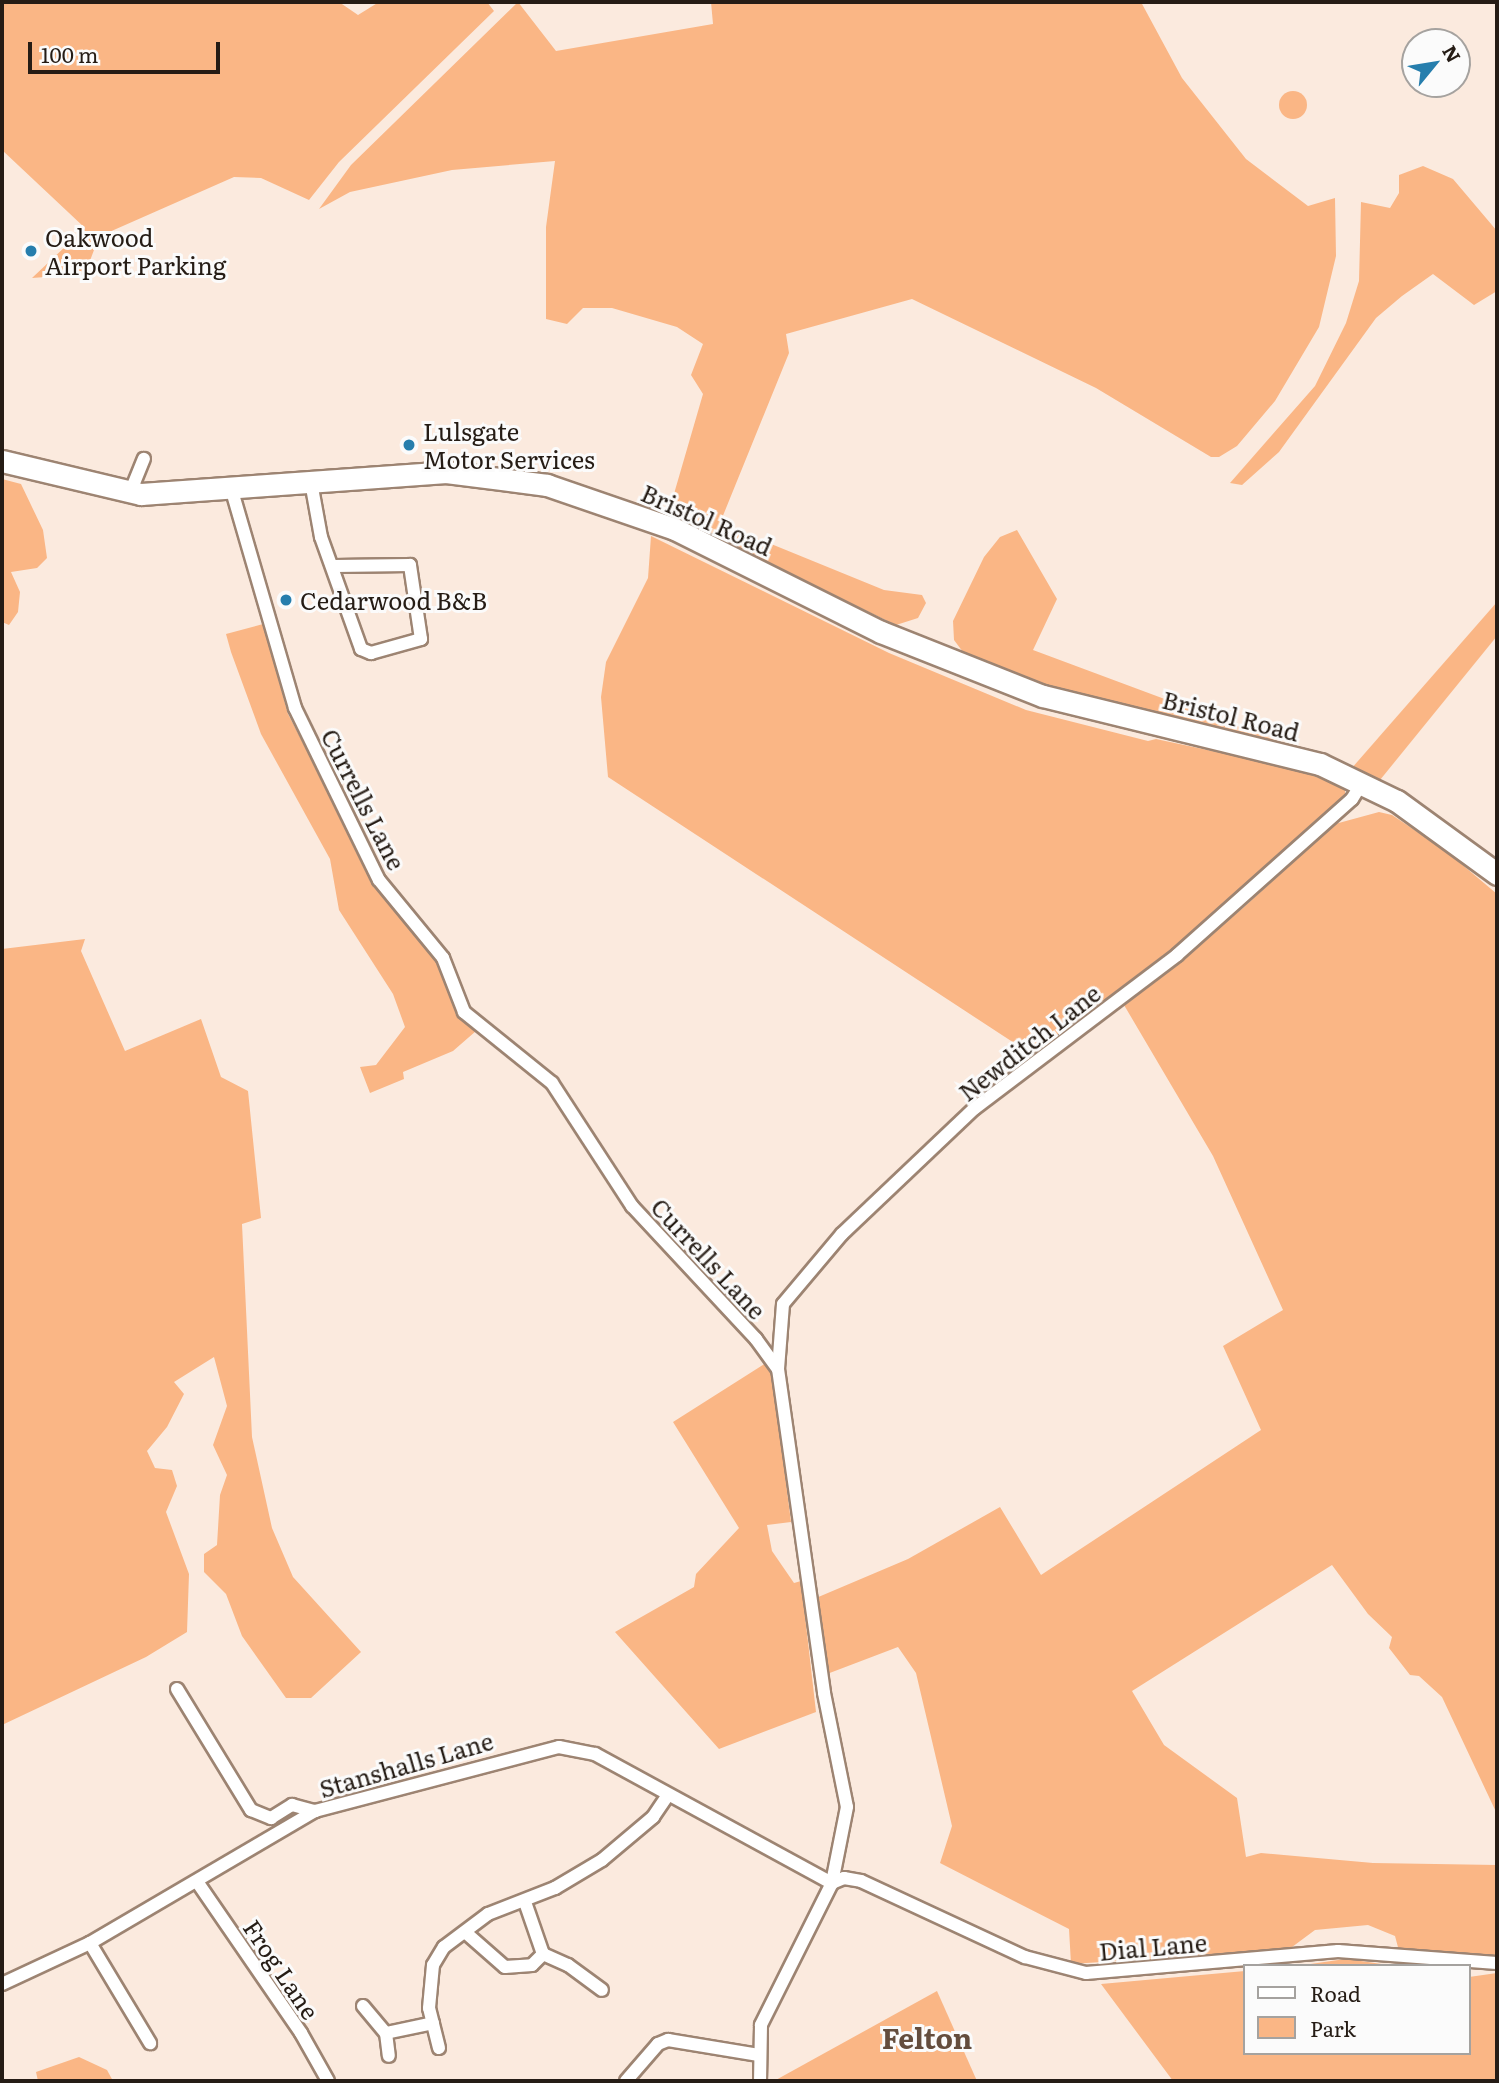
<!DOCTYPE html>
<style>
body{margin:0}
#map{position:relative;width:1499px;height:2083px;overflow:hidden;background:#fbeade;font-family:Literata,serif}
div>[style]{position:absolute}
.green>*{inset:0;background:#fab685}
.round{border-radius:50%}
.roads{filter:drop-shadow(2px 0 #9d8472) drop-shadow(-2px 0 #9d8472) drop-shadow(0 2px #9d8472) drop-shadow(0 -2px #9d8472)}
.minor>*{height:12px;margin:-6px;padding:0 6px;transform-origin:6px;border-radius:6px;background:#fff}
.trunk>*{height:21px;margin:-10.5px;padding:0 10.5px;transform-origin:10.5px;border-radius:10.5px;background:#fff}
.dots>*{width:19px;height:19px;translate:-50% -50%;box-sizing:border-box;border:4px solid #fbfbfb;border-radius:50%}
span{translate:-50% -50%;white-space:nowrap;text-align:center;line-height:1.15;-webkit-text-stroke:6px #fbfbfb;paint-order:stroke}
.poi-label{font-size:24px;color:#251c15}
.left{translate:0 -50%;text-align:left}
.street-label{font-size:24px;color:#251c15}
.quarter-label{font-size:28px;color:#644d3d;font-weight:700}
.frame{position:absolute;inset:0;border:4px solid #251c15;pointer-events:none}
.legend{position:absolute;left:1243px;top:1964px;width:228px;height:91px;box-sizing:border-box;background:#fbfbfb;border:2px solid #a5a29f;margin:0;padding:9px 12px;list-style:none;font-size:21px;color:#251c15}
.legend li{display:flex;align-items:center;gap:14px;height:35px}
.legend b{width:35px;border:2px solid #a5a29f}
.north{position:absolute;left:1401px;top:28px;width:70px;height:70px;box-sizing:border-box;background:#fbfbfb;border:2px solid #a5a29f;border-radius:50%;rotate:60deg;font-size:19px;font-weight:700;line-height:28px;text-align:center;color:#251c15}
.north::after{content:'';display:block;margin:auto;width:24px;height:32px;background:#267ead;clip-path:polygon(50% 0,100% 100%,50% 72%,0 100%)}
.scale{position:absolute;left:28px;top:42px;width:192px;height:32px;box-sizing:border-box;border:4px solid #251c15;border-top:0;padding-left:9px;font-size:21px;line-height:24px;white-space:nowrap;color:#251c15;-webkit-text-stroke:5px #fbfbfb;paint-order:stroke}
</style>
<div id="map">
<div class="green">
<i style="clip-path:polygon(2px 2px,339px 2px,358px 15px,379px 2px,487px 2px,494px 11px,339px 162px,309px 200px,261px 178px,234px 177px,107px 233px,97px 242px,85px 274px,32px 278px,85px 228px,2px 150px)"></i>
<i style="clip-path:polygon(518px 2px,556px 51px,713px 24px,711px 2px,1141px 2px,1182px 78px,1246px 159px,1308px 206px,1335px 198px,1336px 256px,1319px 327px,1275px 401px,1237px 446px,1219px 457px,1211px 457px,1096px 388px,912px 299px,786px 334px,789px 353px,720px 523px,884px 590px,922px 595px,926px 603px,918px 618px,896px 625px,676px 520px,669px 511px,703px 394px,691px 375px,703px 344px,677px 327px,612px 308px,583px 308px,567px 324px,546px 319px,546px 227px,555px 161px,452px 170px,350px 192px,319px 209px,351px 165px)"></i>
<i class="round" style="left:1279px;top:91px;width:28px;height:28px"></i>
<i style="clip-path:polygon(1423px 166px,1453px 179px,1497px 231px,1497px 291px,1474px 305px,1433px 274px,1402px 296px,1376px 318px,1279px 452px,1242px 485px,1230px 483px,1315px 386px,1346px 323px,1359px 281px,1361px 202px,1390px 208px,1399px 193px,1399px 175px)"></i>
<i style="clip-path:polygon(2px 479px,21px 484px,43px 530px,47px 558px,37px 568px,11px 572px,20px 592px,18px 612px,9px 625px,2px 622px)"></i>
<i style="clip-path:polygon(1017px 530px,1057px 599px,1033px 650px,1288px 745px,1054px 689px,963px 652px,954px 640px,953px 621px,984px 557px,1000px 537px)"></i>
<i style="clip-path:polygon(651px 536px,889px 653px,1026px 710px,1148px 741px,1156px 739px,1283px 766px,1332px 782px,1345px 790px,1345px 796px,1211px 920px,1034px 1056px,608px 777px,601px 697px,606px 662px,648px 578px)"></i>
<i style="clip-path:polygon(1497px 602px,1497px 636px,1380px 780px,1351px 769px)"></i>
<i style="clip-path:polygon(263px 624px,288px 714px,365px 862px,438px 961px,463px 1017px,476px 1031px,453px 1051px,403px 1072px,404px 1079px,370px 1093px,360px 1067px,376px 1065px,405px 1027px,393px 994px,339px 910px,330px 859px,261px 734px,231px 652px,226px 634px)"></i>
<i style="clip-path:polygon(1379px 812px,1392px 815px,1446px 851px,1497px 894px,1497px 1814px,1442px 1697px,1419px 1676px,1410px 1675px,1389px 1648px,1392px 1637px,1368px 1614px,1332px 1565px,1132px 1691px,1164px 1745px,1237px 1798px,1246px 1857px,1261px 1853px,1373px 1863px,1497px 1865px,1497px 1957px,1399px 1951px,1395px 1936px,1368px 1925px,1315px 1930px,1288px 1950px,1071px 1964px,1069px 1929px,940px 1863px,952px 1826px,916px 1673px,898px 1647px,827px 1674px,816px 1598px,908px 1559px,1000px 1507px,1041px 1575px,1261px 1430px,1223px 1346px,1283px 1310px,1213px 1156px,1124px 1005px,1243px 908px,1335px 824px)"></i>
<i style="clip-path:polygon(85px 939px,81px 951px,125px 1051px,201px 1019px,221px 1077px,248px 1091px,261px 1218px,242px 1224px,252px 1437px,272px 1528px,293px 1577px,361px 1652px,311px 1698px,286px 1698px,242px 1636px,226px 1594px,204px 1572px,204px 1554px,217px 1545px,220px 1495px,227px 1475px,213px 1445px,227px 1406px,214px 1357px,174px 1382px,184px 1394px,167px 1427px,147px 1451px,155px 1468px,172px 1470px,177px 1486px,166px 1512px,189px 1574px,187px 1632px,146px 1657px,2px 1725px,2px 949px)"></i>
<i style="clip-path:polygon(766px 1363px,772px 1373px,791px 1522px,767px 1525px,772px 1551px,794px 1583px,801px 1581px,816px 1712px,719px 1749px,615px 1632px,694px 1587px,696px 1574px,739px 1528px,673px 1422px)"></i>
<i style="clip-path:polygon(1345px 1959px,1361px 1961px,1395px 1966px,1297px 1966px)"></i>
<i style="clip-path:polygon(1245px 1971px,1245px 2053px,1469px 2053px,1469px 1977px,1497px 1973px,1497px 2081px,1173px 2081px,1101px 1984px)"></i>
<i style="clip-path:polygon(937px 1991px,977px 2081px,774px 2081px)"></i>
<i style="clip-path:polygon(79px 2057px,107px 2070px,113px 2081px,38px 2081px,36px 2072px)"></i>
</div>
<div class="roads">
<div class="minor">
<i style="left:311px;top:482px;width:56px;rotate:79.7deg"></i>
<i style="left:321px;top:537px;width:119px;rotate:70.3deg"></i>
<i style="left:361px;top:649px;width:11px;rotate:22deg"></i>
<i style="left:371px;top:653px;width:52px;rotate:-15.6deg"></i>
<i style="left:421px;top:639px;width:75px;rotate:-98.5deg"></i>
<i style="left:410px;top:565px;width:75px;rotate:179.2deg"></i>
<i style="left:232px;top:491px;width:226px;rotate:73.8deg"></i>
<i style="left:295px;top:708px;width:191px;rotate:64deg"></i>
<i style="left:379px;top:880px;width:101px;rotate:50.6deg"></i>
<i style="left:443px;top:958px;width:58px;rotate:68.7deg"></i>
<i style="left:464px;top:1012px;width:113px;rotate:38.9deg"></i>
<i style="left:552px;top:1083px;width:147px;rotate:57deg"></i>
<i style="left:632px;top:1206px;width:182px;rotate:47deg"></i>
<i style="left:756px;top:1339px;width:37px;rotate:54deg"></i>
<i style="left:778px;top:1369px;width:327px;rotate:81.9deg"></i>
<i style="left:824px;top:1693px;width:116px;rotate:78.6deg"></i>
<i style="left:847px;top:1807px;width:77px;rotate:101.2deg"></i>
<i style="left:832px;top:1883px;width:159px;rotate:116.6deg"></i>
<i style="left:761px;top:2025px;width:56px;rotate:91deg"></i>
<i style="left:130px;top:493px;width:37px;rotate:-68deg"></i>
<i style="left:778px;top:1369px;width:65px;rotate:-85.6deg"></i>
<i style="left:783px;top:1304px;width:92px;rotate:-49.9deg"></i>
<i style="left:842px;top:1234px;width:183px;rotate:-43.5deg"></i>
<i style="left:975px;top:1108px;width:253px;rotate:-37.1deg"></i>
<i style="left:1177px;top:955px;width:234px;rotate:-41.7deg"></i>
<i style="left:1352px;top:799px;width:19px;rotate:-58deg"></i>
<i style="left:177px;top:1689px;width:142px;rotate:58.6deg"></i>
<i style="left:251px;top:1810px;width:22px;rotate:22deg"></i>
<i style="left:271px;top:1818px;width:25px;rotate:-32deg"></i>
<i style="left:292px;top:1805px;width:24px;rotate:15deg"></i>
<i style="left:198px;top:1883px;width:182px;rotate:55.5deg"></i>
<i style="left:301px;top:2033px;width:55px;rotate:60.6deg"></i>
<i style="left:832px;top:1883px;width:13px;rotate:-23deg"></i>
<i style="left:844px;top:1878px;width:17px;rotate:10deg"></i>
<i style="left:861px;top:1881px;width:181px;rotate:24.9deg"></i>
<i style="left:1025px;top:1957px;width:63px;rotate:14.7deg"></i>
<i style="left:1086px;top:1973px;width:253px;rotate:-5deg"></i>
<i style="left:1338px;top:1951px;width:159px;rotate:4.3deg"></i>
<i style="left:525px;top:1902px;width:55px;rotate:70.9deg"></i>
<i style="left:543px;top:1954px;width:27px;rotate:24deg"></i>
<i style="left:568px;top:1965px;width:42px;rotate:36.3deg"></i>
<i style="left:465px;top:1932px;width:53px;rotate:41.2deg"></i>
<i style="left:505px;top:1967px;width:27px;rotate:-4deg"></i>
<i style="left:532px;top:1965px;width:16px;rotate:-45deg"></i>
<i style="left:90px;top:1943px;width:117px;rotate:59deg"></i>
<i style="left:2px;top:1984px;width:97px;rotate:-25deg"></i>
<i style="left:90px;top:1943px;width:261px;rotate:-30.4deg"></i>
<i style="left:315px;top:1811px;width:252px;rotate:-14.7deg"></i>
<i style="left:559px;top:1747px;width:37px;rotate:11deg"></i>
<i style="left:595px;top:1754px;width:270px;rotate:28.6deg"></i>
<i style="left:363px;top:2006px;width:35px;rotate:50deg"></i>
<i style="left:386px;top:2033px;width:23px;rotate:83deg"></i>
<i style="left:386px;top:2033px;width:48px;rotate:-12deg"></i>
<i style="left:439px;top:2048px;width:41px;rotate:-104deg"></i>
<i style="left:429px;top:2008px;width:43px;rotate:-84.7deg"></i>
<i style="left:433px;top:1965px;width:21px;rotate:-59deg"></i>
<i style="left:444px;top:1947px;width:55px;rotate:-36.9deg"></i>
<i style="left:488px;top:1914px;width:72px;rotate:-21.2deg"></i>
<i style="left:555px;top:1888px;width:55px;rotate:-30.8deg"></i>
<i style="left:602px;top:1860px;width:67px;rotate:-40.1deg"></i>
<i style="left:653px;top:1817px;width:25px;rotate:-56deg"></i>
<i style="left:626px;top:2081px;width:49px;rotate:-49.1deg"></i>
<i style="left:658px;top:2044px;width:11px;rotate:-22deg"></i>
<i style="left:668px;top:2040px;width:92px;rotate:9.4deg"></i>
</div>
<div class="trunk">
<i style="left:2px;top:461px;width:143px;rotate:13.4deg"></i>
<i style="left:141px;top:494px;width:306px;rotate:-4.1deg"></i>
<i style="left:446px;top:472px;width:102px;rotate:7.3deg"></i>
<i style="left:547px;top:485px;width:135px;rotate:19deg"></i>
<i style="left:675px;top:529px;width:230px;rotate:26.6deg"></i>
<i style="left:881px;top:632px;width:174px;rotate:21.6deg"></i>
<i style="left:1043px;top:696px;width:285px;rotate:13.8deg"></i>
<i style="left:1320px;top:764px;width:85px;rotate:25.7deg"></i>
<i style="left:1397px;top:801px;width:124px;rotate:36.1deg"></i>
</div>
</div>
<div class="dots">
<i style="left:31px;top:251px;background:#267ead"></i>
<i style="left:409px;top:445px;background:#267ead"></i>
<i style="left:286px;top:600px;background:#267ead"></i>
</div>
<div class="poi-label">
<span class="left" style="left:45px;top:251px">Oakwood<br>Airport Parking</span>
<span class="left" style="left:423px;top:445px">Lulsgate<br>Motor Services</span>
<span class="left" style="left:300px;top:600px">Cedarwood B&amp;B</span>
</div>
<div class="street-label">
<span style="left:707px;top:519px;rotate:24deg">Bristol Road</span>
<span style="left:1231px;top:715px;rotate:14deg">Bristol Road</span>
<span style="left:364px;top:799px;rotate:63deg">Currells Lane</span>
<span style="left:1029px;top:1042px;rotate:-38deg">Newditch Lane</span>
<span style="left:709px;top:1258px;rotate:47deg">Currells Lane</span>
<span style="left:406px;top:1764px;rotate:-16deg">Stanshalls Lane</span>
<span style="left:1153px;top:1946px;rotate:-5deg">Dial Lane</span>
<span style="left:282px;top:1969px;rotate:56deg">Frog Lane</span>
</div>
<div class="quarter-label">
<span style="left:927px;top:2037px">Felton</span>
</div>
<div class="frame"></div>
<ul class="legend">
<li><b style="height:9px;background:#fff"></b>Road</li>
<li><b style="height:19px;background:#fab685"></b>Park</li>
</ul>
<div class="north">N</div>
<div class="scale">100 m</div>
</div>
